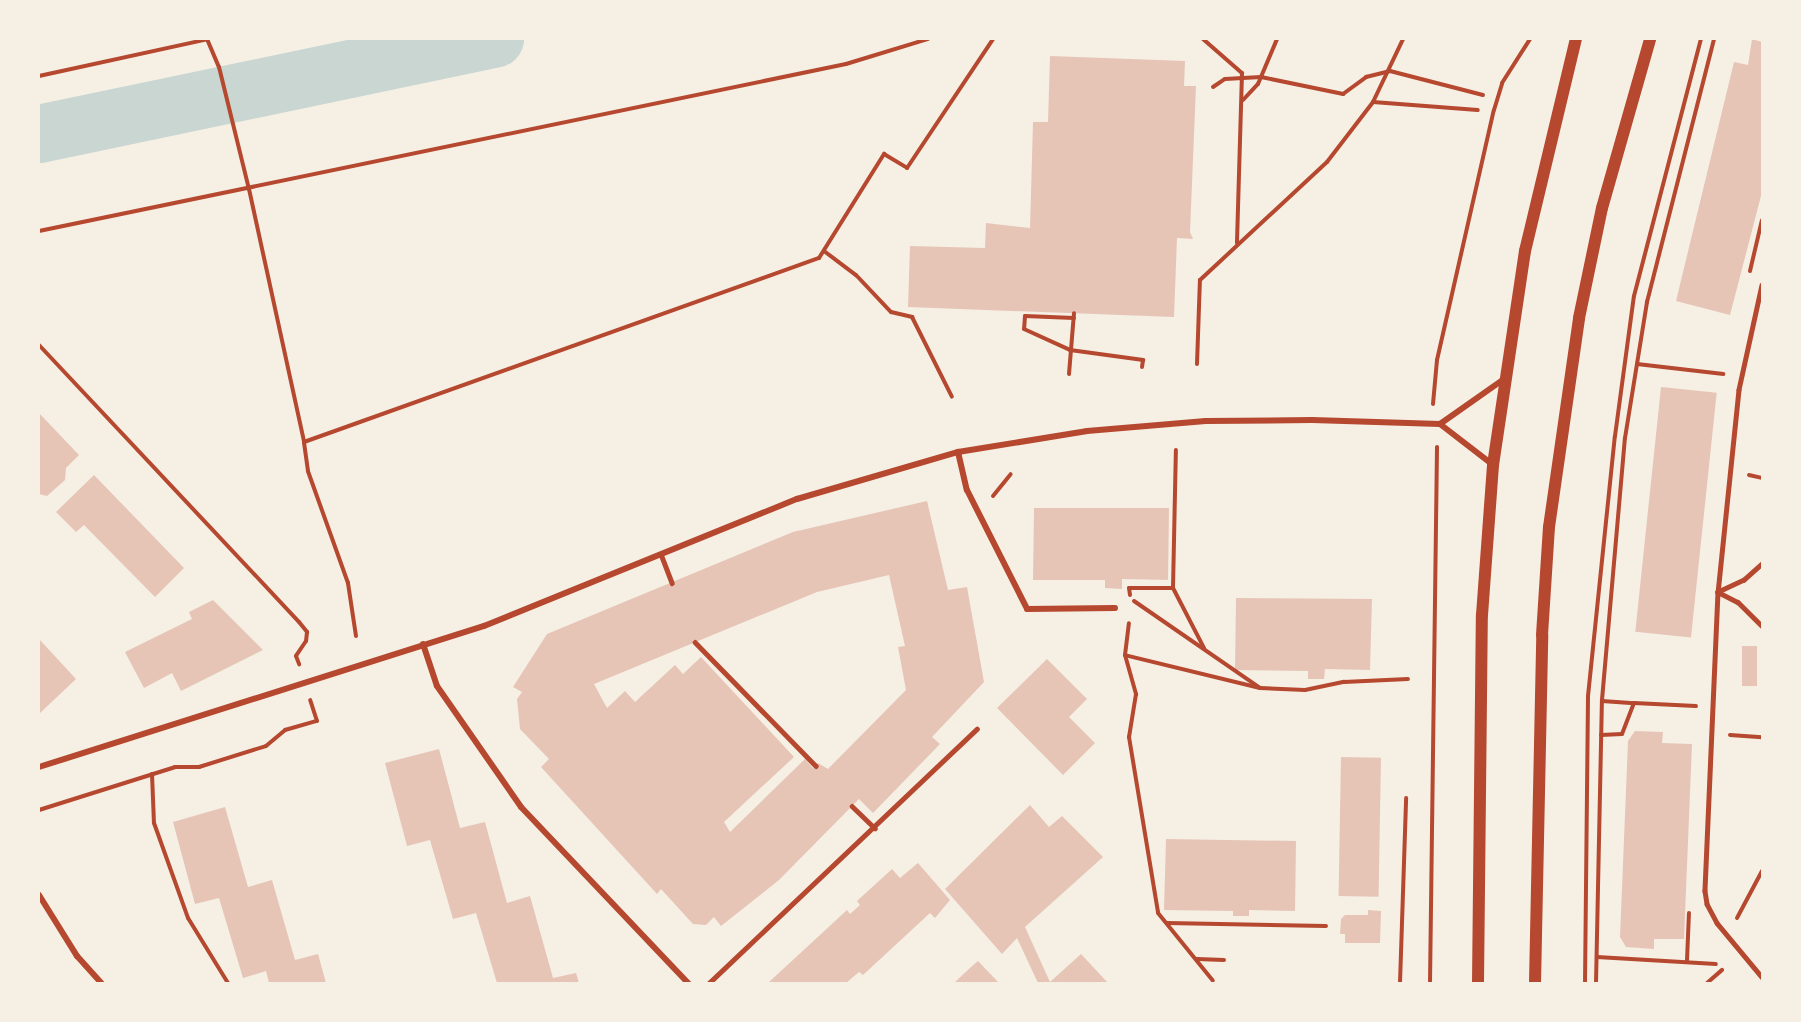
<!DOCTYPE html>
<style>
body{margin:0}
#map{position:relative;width:1801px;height:1022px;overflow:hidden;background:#f6efe4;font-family:"Nunito Sans",sans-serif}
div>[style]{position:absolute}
.river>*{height:58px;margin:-29px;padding:0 29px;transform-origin:29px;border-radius:29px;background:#c9d6d2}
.building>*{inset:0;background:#e6c5b7;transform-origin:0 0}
.path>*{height:4px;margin:-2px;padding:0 2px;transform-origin:2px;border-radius:2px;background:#b5482f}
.service>*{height:4.5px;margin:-2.25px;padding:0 2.25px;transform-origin:2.25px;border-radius:2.25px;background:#b5482f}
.minor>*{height:6px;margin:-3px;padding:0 3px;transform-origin:3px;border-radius:3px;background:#b5482f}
.secondary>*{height:12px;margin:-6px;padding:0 6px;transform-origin:6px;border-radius:6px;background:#b5482f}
span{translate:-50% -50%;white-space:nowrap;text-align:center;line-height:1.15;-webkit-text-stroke:4.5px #f6efe4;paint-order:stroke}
.frame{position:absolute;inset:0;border:40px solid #f6efe4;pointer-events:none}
</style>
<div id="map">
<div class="river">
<i style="left:39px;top:134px;width:466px;rotate:-11.8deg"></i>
</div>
<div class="building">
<i style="clip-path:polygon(1752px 39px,1762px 42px,1762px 192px,1730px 315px,1676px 301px,1734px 62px,1748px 65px)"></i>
<i style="clip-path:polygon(1050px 56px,1185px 61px,1184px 86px,1196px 86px,1190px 232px,1193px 239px,1177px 238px,1174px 317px,908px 307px,910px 246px,985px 248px,986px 223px,1030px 228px,1033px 122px,1048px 122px)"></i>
<i style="left:1661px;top:387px;width:56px;height:246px;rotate:6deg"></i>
<i style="clip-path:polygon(39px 413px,79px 455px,66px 468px,65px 480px,47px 496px,39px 494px)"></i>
<i style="clip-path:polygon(94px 475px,184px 568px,155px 597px,84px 525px,76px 532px,56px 512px)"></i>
<i style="clip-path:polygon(evenodd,927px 501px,948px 590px,967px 587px,984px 682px,932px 737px,940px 744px,873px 813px,859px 799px,779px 880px,721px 926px,714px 917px,706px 925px,693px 924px,661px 889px,657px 894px,541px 767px,549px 759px,520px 729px,517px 699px,522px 692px,513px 687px,547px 634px,793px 532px,927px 501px,889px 575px,905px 646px,898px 647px,906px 690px,828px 769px,818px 763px,813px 768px,805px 759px,730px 832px,724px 822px,794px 757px,701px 657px,683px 674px,675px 665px,635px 702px,625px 691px,607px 708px,594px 684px,817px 592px,889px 575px)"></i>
<i style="clip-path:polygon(1034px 508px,1169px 508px,1168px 580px,1122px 579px,1122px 589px,1105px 588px,1105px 580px,1033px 580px)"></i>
<i style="clip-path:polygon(1236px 598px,1372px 599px,1370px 670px,1325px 669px,1324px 679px,1308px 679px,1308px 671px,1235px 670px)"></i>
<i style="clip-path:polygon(213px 600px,263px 650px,181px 691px,172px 673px,144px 688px,125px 652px,192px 619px,189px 612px)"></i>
<i style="clip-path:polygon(39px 639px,76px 679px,39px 714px)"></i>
<i style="left:1742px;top:646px;width:15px;height:40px"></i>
<i style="clip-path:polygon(1047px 659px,1087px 699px,1069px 717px,1095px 743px,1063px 775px,997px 708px)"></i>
<i style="clip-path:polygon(1635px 731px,1663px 732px,1662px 743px,1692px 744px,1684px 939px,1654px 939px,1654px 949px,1626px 947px,1620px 937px,1628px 741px)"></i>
<i style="clip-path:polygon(439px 749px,460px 828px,485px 822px,507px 903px,530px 896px,553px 978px,576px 973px,579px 983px,497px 983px,476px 913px,453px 919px,430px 840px,407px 846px,385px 763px)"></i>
<i style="left:1341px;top:757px;width:40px;height:139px;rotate:1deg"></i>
<i style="clip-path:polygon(1030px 805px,1049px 827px,1062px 816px,1103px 857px,1025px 927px,1050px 982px,1081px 954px,1108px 983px,1038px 983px,1017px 938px,1002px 954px,945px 889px)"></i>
<i style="clip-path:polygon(225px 807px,248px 887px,272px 880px,295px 960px,318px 954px,326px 983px,269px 983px,266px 971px,243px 978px,219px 898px,195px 904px,173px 822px)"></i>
<i style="clip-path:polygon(1166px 839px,1296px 841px,1295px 911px,1249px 910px,1249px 916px,1233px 916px,1233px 911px,1164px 910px)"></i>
<i style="clip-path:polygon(918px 863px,950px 900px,935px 918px,930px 913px,863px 975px,859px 972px,846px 983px,768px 983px,847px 910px,850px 914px,860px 905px,857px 901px,892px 869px,900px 878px)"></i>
<i style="clip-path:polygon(1368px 910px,1381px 911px,1380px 943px,1345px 943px,1345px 934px,1340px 934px,1341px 919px,1345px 915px,1368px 915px)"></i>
<i style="clip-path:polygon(978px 961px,999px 983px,954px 983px,971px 967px)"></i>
</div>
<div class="path">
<i style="left:207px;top:39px;width:30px;rotate:67deg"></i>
<i style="left:219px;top:67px;width:126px;rotate:76.2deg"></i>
<i style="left:249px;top:189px;width:259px;rotate:77.7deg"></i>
<i style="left:1203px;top:39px;width:52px;rotate:41.1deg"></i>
<i style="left:1242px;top:73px;width:170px;rotate:91.7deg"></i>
<i style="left:39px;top:76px;width:173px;rotate:-12.3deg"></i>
<i style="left:1213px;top:87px;width:14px;rotate:-34deg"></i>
<i style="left:1225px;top:79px;width:36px;rotate:-3deg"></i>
<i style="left:1261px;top:77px;width:84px;rotate:11.7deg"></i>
<i style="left:1343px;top:94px;width:29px;rotate:-36deg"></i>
<i style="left:1366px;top:77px;width:25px;rotate:-14deg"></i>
<i style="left:1390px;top:71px;width:96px;rotate:14.5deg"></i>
<i style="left:1243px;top:100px;width:22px;rotate:-47deg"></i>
<i style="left:1258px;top:84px;width:49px;rotate:-67.1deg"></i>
<i style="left:1373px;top:102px;width:70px;rotate:-64.5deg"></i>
<i style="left:39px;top:231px;width:824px;rotate:-11.69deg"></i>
<i style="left:846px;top:64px;width:86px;rotate:-17deg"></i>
<i style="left:824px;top:251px;width:40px;rotate:37deg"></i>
<i style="left:856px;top:275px;width:51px;rotate:46.6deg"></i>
<i style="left:891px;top:312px;width:22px;rotate:13deg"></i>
<i style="left:912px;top:317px;width:89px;rotate:63.4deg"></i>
<i style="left:1750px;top:271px;width:52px;rotate:-76.8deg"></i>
<i style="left:1074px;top:318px;width:49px;rotate:-177.7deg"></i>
<i style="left:1025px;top:316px;width:13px;rotate:94deg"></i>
<i style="left:1024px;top:329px;width:51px;rotate:24.5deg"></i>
<i style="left:1070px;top:350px;width:74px;rotate:7.8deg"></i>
<i style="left:1143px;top:360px;width:7px;rotate:98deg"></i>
<i style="left:39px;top:345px;width:380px;rotate:46.8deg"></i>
<i style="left:299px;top:622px;width:13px;rotate:51deg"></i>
<i style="left:307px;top:632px;width:9px;rotate:96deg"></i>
<i style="left:306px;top:641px;width:18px;rotate:124deg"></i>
<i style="left:296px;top:656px;width:9px;rotate:69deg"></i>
<i style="left:1197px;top:364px;width:84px;rotate:-88deg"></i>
<i style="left:1200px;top:280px;width:173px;rotate:-42.9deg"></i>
<i style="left:1327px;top:162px;width:76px;rotate:-52.5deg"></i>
<i style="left:1373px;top:102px;width:105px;rotate:4.4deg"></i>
<i style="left:1637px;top:364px;width:87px;rotate:6.6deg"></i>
<i style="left:1069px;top:374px;width:61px;rotate:-85.3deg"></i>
<i style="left:1433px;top:404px;width:44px;rotate:-84.8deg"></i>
<i style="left:1437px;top:360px;width:256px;rotate:-77.2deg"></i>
<i style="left:1494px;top:110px;width:28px;rotate:-73deg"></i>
<i style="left:1502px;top:83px;width:52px;rotate:-57.5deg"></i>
<i style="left:1749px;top:475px;width:13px;rotate:13deg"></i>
<i style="left:993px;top:496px;width:28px;rotate:-51deg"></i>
<i style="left:1173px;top:588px;width:138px;rotate:-88.8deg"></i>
<i style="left:1130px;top:595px;width:7px;rotate:-98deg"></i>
<i style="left:1129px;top:588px;width:44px"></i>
<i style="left:1173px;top:588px;width:68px;rotate:62.7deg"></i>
<i style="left:1134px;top:601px;width:153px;rotate:34.6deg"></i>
<i style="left:1260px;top:688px;width:139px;rotate:-166.3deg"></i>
<i style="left:1125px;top:655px;width:41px;rotate:74.2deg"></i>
<i style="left:1136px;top:694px;width:44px;rotate:99.2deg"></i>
<i style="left:1129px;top:737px;width:178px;rotate:80.6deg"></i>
<i style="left:1158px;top:913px;width:87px;rotate:51deg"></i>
<i style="left:356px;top:636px;width:54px;rotate:-98.6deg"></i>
<i style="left:348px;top:583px;width:119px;rotate:-109.7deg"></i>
<i style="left:308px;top:471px;width:29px;rotate:-98deg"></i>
<i style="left:304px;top:442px;width:547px;rotate:-19.66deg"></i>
<i style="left:819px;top:258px;width:123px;rotate:-58deg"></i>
<i style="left:884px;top:154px;width:27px;rotate:31deg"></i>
<i style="left:907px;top:168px;width:155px;rotate:-56.3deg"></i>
<i style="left:1125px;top:655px;width:32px;rotate:-83deg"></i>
<i style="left:1260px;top:688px;width:45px;rotate:2.5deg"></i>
<i style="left:1305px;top:690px;width:40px;rotate:-12deg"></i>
<i style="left:1344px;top:682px;width:64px;rotate:-2.7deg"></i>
<i style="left:1602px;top:701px;width:32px;rotate:4deg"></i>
<i style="left:1601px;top:735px;width:21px;rotate:-3deg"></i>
<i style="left:1622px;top:734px;width:33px;rotate:-69deg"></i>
<i style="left:1634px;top:703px;width:62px;rotate:2.8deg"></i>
<i style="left:1730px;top:735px;width:32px;rotate:4deg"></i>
<i style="left:152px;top:774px;width:49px;rotate:87.7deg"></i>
<i style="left:154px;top:823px;width:101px;rotate:70.3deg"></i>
<i style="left:188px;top:918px;width:76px;rotate:58.4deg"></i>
<i style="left:39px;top:810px;width:143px;rotate:-17.5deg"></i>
<i style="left:175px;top:767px;width:24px"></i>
<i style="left:199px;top:767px;width:70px;rotate:-17.4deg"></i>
<i style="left:266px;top:746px;width:25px;rotate:-40deg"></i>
<i style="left:285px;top:730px;width:33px;rotate:-16deg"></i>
<i style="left:317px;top:721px;width:22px;rotate:-108deg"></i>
<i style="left:1737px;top:918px;width:53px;rotate:-62deg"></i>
<i style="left:1167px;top:923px;width:159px;rotate:1.1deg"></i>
<i style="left:1597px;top:957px;width:119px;rotate:3.4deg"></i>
<i style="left:1197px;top:959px;width:27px;rotate:2deg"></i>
<i style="left:1687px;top:960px;width:47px;rotate:-87.6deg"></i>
<i style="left:1400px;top:983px;width:185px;rotate:-88.1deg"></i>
<i style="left:1430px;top:983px;width:536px;rotate:-89.25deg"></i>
<i style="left:1585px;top:983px;width:287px;rotate:-89.4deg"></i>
<i style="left:1588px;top:696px;width:261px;rotate:-84.1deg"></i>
<i style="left:1615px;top:436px;width:141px;rotate:-82.3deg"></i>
<i style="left:1634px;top:296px;width:266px;rotate:-75.4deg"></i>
<i style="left:1596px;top:983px;width:283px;rotate:-88.8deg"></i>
<i style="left:1602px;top:700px;width:263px;rotate:-85deg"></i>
<i style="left:1625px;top:438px;width:138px;rotate:-80.8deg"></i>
<i style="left:1647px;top:302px;width:271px;rotate:-75.7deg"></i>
<i style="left:1707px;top:983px;width:20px;rotate:-41deg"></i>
</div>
<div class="service">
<i style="left:1762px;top:285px;width:107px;rotate:102.4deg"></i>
<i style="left:1739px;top:390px;width:203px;rotate:95.9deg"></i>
<i style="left:1718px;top:592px;width:22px;rotate:27deg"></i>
<i style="left:1738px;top:602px;width:34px;rotate:45deg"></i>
<i style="left:661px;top:554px;width:31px;rotate:69deg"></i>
<i style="left:1762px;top:564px;width:24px;rotate:138deg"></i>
<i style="left:1744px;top:580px;width:29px;rotate:155deg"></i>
<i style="left:1718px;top:592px;width:299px;rotate:92.5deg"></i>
<i style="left:1705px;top:891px;width:13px;rotate:81deg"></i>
<i style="left:1707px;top:904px;width:21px;rotate:62deg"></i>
<i style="left:1717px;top:923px;width:70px;rotate:50.2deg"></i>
<i style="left:695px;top:642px;width:173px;rotate:45.7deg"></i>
<i style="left:852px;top:806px;width:32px;rotate:44deg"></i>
<i style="left:709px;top:983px;width:369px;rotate:-43.5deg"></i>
</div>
<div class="minor">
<i style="left:1440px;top:424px;width:78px;rotate:-35.1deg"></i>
<i style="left:958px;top:452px;width:39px;rotate:77deg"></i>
<i style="left:967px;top:490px;width:133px;rotate:63.2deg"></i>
<i style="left:1027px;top:609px;width:88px;rotate:-0.7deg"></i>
<i style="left:423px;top:644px;width:44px;rotate:71.6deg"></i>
<i style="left:437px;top:686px;width:147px;rotate:55.2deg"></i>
<i style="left:521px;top:807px;width:243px;rotate:46.5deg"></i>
<i style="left:39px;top:767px;width:467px;rotate:-17.6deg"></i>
<i style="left:484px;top:626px;width:338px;rotate:-22.1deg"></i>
<i style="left:797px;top:499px;width:168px;rotate:-16.3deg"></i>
<i style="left:958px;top:452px;width:131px;rotate:-9.2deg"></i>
<i style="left:1087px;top:431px;width:119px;rotate:-4.8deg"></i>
<i style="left:1206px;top:421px;width:106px;rotate:-0.5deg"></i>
<i style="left:1312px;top:420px;width:128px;rotate:1.8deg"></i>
<i style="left:1440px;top:424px;width:67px;rotate:37.7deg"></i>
<i style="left:39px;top:895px;width:72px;rotate:58.1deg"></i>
<i style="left:77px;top:956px;width:36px;rotate:48deg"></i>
</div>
<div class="secondary">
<i style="left:1478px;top:983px;width:368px;rotate:-89.4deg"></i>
<i style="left:1482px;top:615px;width:150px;rotate:-85.8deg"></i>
<i style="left:1493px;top:465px;width:216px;rotate:-81.5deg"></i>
<i style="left:1525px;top:251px;width:218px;rotate:-76.5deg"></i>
<i style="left:1535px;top:983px;width:348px;rotate:-88.8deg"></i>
<i style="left:1542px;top:635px;width:108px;rotate:-86.3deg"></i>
<i style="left:1549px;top:527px;width:211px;rotate:-81.8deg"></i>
<i style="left:1579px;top:318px;width:112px;rotate:-78.2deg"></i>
<i style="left:1602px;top:208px;width:176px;rotate:-74.1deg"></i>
</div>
<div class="frame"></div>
</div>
